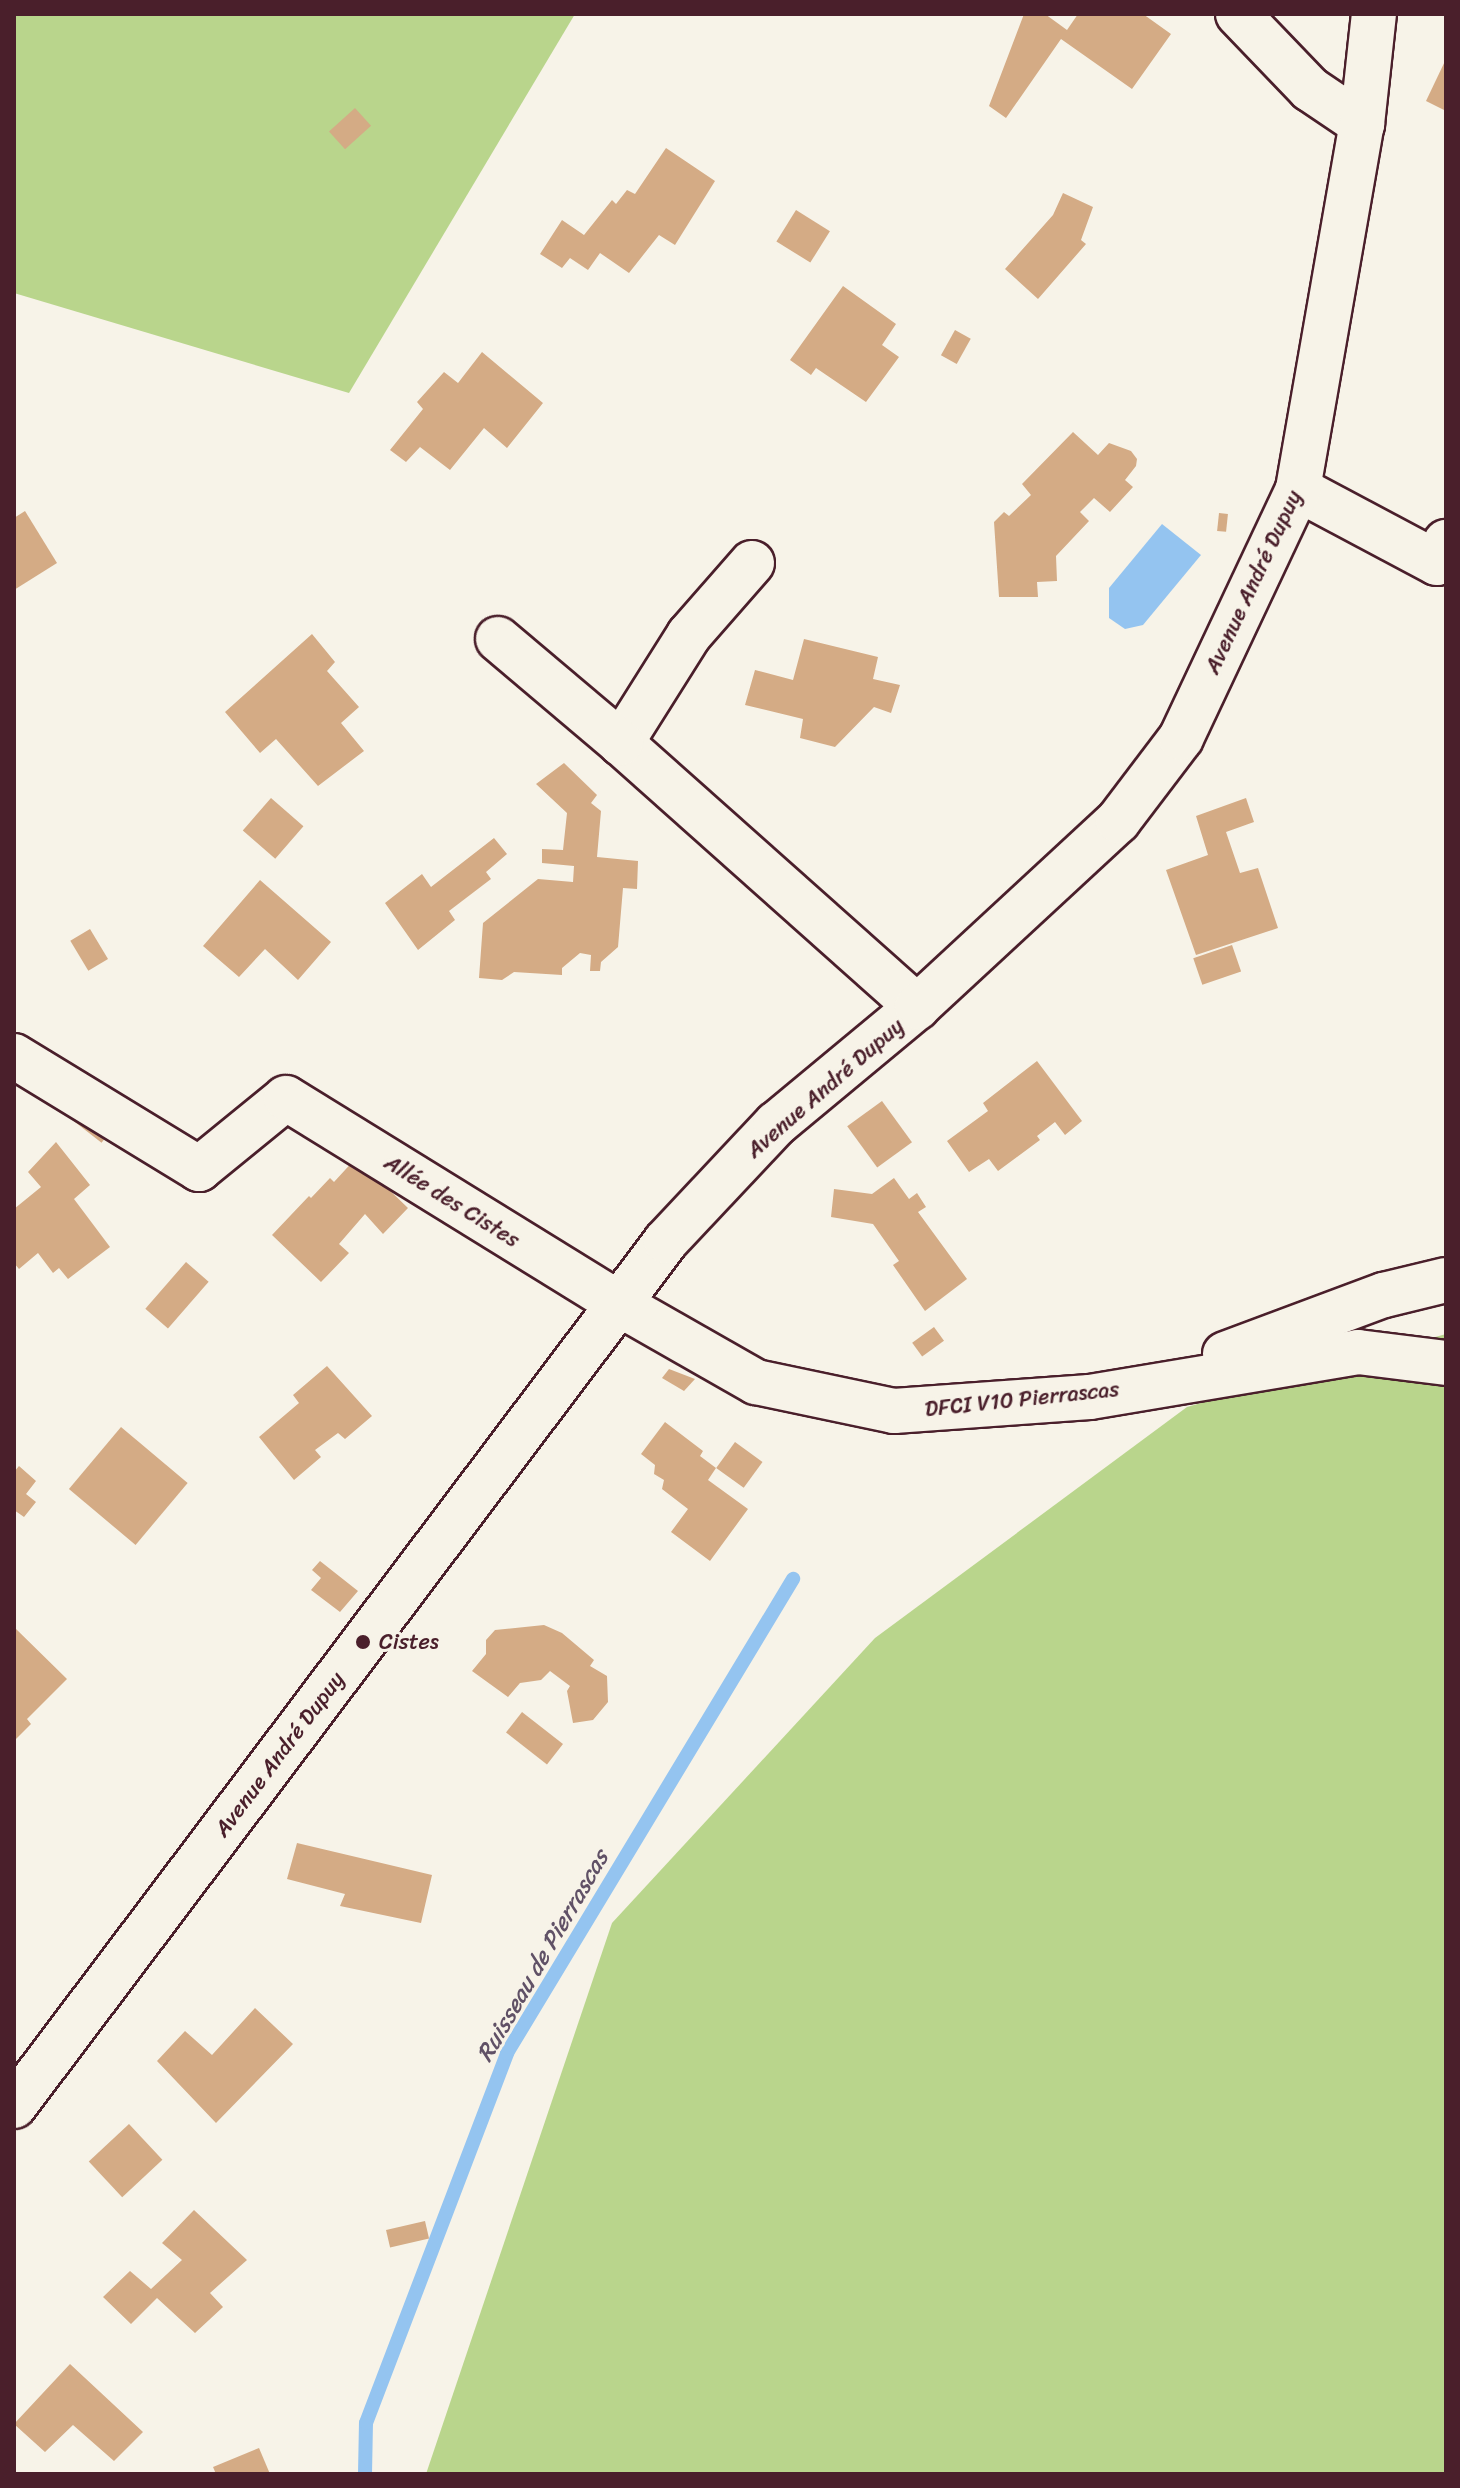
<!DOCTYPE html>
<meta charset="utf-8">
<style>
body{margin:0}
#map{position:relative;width:1460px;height:2488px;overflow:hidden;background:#f7f3e8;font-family:Sriracha,sans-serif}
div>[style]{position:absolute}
.green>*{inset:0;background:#b9d58c}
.water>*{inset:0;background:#94c4f0}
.stream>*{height:14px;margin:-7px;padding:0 7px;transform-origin:7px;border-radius:7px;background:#94c4f0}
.building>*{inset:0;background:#d4ab85;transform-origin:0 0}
.roads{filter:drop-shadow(2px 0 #4a1f2b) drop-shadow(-2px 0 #4a1f2b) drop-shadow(0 2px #4a1f2b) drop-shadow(0 -2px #4a1f2b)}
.minor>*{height:44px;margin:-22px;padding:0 22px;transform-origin:22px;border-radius:22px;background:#f7f3e8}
.dots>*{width:22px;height:22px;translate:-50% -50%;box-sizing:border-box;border:4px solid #f7f3e8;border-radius:50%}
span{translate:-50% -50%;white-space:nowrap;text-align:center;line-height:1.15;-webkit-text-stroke:6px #f7f3e8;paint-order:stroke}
.street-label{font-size:22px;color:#4a1f2b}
.poi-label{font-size:22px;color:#4a1f2b}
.left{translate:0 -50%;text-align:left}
.water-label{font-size:24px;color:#605166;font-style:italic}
.frame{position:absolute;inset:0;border:16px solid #4a1f2b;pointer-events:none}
</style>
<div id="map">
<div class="green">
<i style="clip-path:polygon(14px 14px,575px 14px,349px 393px,14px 293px)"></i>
<i style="clip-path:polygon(1446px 1334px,1446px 2474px,426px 2474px,612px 1923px,875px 1638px,1187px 1407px)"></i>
</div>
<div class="water">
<i style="clip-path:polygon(1162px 524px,1201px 555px,1143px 625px,1125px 629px,1109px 618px,1109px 588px)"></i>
</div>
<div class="stream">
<i style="left:365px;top:2474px;width:51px;rotate:-88.9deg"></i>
<i style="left:366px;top:2423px;width:396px;rotate:-69.1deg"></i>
<i style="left:507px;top:2053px;width:554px;rotate:-58.89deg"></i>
</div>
<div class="building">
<i style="clip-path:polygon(1024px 14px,1045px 14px,1067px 30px,1078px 14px,1143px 14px,1171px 34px,1132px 89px,1061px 39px,1006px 118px,989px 106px)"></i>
<i style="clip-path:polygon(1446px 59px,1446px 111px,1426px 101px)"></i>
<i style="left:355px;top:108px;width:24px;height:35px;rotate:48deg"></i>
<i style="clip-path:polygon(666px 148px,715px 181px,675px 245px,659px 235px,629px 273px,600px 253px,588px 270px,570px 258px,562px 268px,540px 254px,562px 220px,584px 235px,612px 200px,616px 204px,627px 190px,635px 194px)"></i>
<i style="clip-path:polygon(1063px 193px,1093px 207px,1081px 240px,1086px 244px,1038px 299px,1005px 269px,1053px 215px)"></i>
<i style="left:796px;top:210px;width:40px;height:37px;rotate:32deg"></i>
<i style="clip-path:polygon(843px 286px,896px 324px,882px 345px,899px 357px,866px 402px,816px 368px,811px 375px,790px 360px)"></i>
<i style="left:955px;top:330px;width:18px;height:29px;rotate:29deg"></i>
<i style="clip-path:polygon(482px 352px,543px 403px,507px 448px,484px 428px,450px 470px,420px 447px,406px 462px,390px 450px,423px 409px,417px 402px,444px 372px,458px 383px)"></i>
<i style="clip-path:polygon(1073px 432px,1098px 455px,1109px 443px,1131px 451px,1137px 459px,1136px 466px,1125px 480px,1133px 487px,1110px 512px,1094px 498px,1080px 512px,1089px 521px,1056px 556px,1057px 581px,1037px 582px,1038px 597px,999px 597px,994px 522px,1004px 512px,1009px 516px,1031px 495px,1022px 484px)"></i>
<i style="clip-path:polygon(25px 511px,57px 563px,14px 590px,14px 518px)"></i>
<i style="left:1219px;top:513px;width:9px;height:18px;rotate:6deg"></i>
<i style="clip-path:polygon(312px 634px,335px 662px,327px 671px,359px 707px,341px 723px,364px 751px,318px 786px,276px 739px,260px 753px,225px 712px)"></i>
<i style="clip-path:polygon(804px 639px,878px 657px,873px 679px,900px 685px,891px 713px,874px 707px,835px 747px,800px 738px,803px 719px,745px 705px,755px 670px,793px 680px)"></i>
<i style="clip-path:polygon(564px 763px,597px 795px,591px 803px,601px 811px,597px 857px,638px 861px,637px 889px,623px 888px,618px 947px,601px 962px,600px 971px,590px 971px,591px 955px,580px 953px,562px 968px,562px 975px,514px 972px,502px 980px,479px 978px,483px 923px,538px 879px,573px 882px,574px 866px,542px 863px,542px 849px,563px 850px,567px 813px,536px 784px)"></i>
<i style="left:271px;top:798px;width:43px;height:43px;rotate:41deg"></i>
<i style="clip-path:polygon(1246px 798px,1254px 822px,1226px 832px,1240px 873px,1258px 868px,1278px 928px,1196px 955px,1166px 870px,1208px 855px,1196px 816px)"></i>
<i style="clip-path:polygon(494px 838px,507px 854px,486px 872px,491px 879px,449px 911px,455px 920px,418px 950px,385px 903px,422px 874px,431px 887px)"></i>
<i style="clip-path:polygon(260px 880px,331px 942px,298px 980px,265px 949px,239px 977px,203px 946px)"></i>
<i style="left:90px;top:929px;width:35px;height:23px;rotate:59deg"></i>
<i style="left:1232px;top:945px;width:28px;height:41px;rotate:71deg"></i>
<i style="clip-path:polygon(1037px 1061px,1082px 1121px,1065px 1135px,1055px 1122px,1037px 1136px,1040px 1140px,998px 1171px,989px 1159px,969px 1172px,947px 1141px,988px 1111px,983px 1103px)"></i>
<i style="left:882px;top:1101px;width:51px;height:43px;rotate:54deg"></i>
<i style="left:81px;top:1109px;width:37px;height:14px;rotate:38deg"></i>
<i style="clip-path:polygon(56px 1142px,90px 1185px,74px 1199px,110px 1247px,68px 1279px,59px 1268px,53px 1273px,38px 1253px,19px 1269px,14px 1263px,14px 1209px,41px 1187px,28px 1172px)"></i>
<i style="clip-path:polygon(356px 1158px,408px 1208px,383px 1234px,365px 1214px,339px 1244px,349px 1253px,321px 1282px,272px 1235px,309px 1196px,311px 1198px,330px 1178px,334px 1182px)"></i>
<i style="clip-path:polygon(894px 1178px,909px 1199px,917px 1193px,926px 1207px,918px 1212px,967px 1279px,925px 1311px,893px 1265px,899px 1261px,873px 1224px,831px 1217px,834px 1189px,872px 1194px)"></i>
<i style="left:186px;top:1262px;width:30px;height:62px;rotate:41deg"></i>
<i style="left:934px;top:1327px;width:17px;height:27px;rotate:54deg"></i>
<i style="clip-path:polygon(327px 1366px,372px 1416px,345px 1439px,338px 1433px,315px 1450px,321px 1457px,294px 1480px,259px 1437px,299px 1403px,293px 1395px)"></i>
<i style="clip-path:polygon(669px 1369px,695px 1379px,684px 1391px,662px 1378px)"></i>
<i style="clip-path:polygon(665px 1422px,703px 1451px,700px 1456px,716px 1468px,708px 1480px,748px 1509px,710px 1561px,671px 1532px,688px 1509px,662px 1489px,664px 1480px,654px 1474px,655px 1465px,641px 1454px)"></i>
<i style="left:121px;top:1427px;width:87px;height:81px;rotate:40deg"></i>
<i style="left:735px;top:1442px;width:34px;height:32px;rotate:36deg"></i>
<i style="clip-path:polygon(19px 1466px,36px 1481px,26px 1494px,36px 1502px,24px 1517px,14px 1510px,14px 1472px)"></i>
<i style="clip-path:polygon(320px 1561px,358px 1591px,340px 1612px,311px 1590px,321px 1578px,312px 1570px)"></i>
<i style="clip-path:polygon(544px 1625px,562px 1633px,594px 1660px,590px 1666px,607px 1676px,608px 1702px,593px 1720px,573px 1723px,567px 1691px,570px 1686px,550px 1671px,541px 1680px,520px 1683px,508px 1697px,472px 1671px,486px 1654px,486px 1640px,495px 1630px)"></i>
<i style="clip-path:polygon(14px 1627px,67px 1679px,27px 1719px,31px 1724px,14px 1741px)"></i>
<i style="left:522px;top:1712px;width:52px;height:26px;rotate:38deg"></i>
<i style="clip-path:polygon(297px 1843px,432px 1875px,421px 1923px,340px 1906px,345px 1894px,287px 1879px)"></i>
<i style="clip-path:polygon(255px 2008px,293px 2044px,216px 2123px,157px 2061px,185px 2031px,212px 2055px)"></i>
<i style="left:129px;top:2124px;width:49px;height:55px;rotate:47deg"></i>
<i style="clip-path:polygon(194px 2210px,247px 2260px,210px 2293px,223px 2307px,195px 2333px,157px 2298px,131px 2324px,103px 2297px,130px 2271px,151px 2289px,182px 2260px,162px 2243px)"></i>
<i style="left:425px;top:2221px;width:18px;height:40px;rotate:77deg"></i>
<i style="clip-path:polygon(70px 2364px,143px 2432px,114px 2461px,73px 2425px,45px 2452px,14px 2424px)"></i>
<i style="clip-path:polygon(259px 2448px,270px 2474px,216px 2474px,213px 2467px)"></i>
</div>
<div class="roads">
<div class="minor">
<i style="left:1238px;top:14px;width:104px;rotate:46.2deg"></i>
<i style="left:1310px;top:89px;width:63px;rotate:33.9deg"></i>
<i style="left:1298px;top:489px;width:157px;rotate:28deg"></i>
<i style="left:1437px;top:563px;width:23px;rotate:-67deg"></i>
<i style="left:752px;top:563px;width:96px;rotate:131.2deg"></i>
<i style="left:689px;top:635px;width:128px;rotate:122.2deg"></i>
<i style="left:621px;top:743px;width:397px;rotate:41.7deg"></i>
<i style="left:498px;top:639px;width:161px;rotate:40.2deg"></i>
<i style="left:14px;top:1056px;width:217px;rotate:31.4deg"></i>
<i style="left:199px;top:1169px;width:112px;rotate:-39.2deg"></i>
<i style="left:286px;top:1098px;width:392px;rotate:31.7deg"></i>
<i style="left:619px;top:1304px;width:158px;rotate:29.7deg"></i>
<i style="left:756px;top:1382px;width:141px;rotate:11.9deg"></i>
<i style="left:894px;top:1411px;width:196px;rotate:-4.1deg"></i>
<i style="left:1090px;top:1397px;width:272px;rotate:-9.5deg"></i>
<i style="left:1358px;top:1352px;width:89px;rotate:7.1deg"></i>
<i style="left:1225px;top:1354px;width:170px;rotate:-20.4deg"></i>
<i style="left:1384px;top:1295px;width:64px;rotate:-13.6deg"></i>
<i style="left:14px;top:2106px;width:1083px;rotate:-52.99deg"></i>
<i style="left:666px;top:1241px;width:161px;rotate:-46.8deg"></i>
<i style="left:776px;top:1124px;width:183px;rotate:-39.7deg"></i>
<i style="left:917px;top:1007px;width:274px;rotate:-42.8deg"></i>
<i style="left:1118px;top:821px;width:104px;rotate:-52.8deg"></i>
<i style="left:1181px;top:738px;width:275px;rotate:-64.8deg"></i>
<i style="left:1298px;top:489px;width:371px;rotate:-80.1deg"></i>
<i style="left:1362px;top:124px;width:111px;rotate:-83.8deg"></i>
</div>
</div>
<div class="dots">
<i style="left:363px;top:1642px;background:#4a1f2b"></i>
</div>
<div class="street-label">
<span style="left:1253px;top:582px;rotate:-65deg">Avenue André Dupuy</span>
<span style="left:825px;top:1088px;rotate:-41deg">Avenue André Dupuy</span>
<span style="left:452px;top:1201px;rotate:32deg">Allée des Cistes</span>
<span style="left:1022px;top:1399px;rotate:-6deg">DFCI V10 Pierrascas</span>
<span style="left:279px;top:1754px;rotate:-53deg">Avenue André Dupuy</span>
</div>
<div class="poi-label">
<span class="left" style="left:379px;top:1642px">Cistes</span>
</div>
<div class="water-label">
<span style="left:543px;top:1956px;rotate:-60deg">Ruisseau de Pierrascas</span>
</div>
<div class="frame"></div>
</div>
